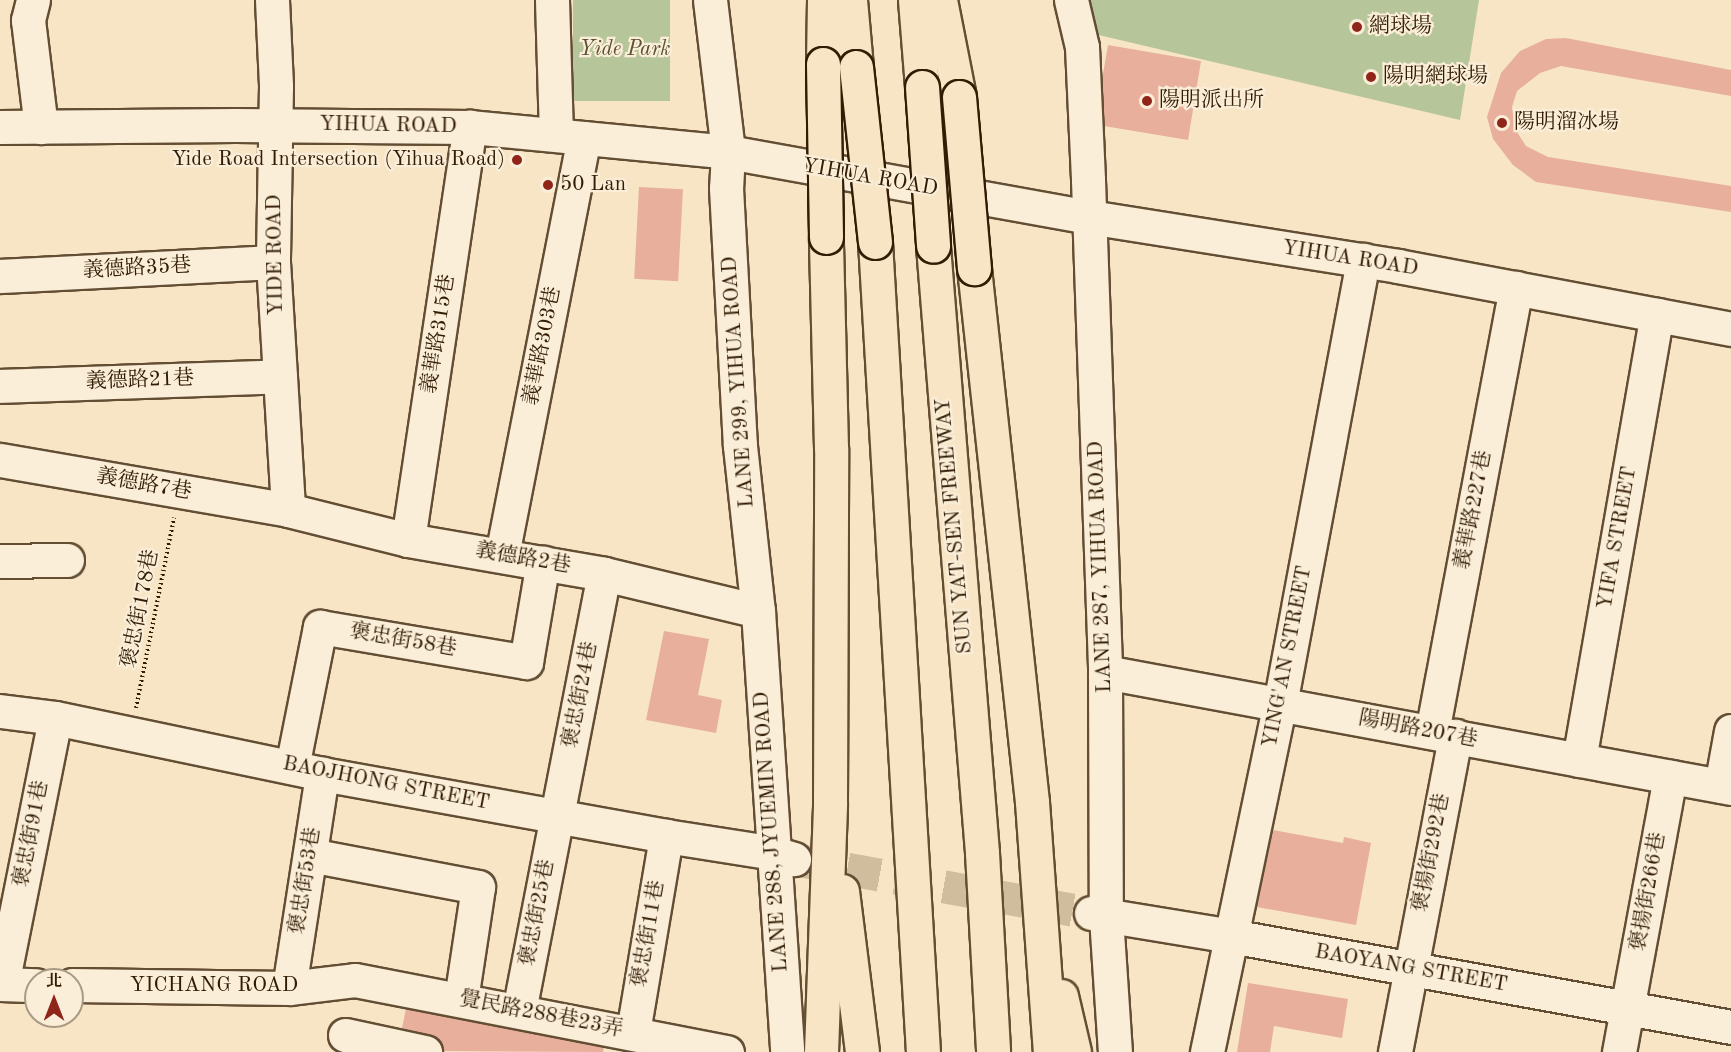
<!DOCTYPE html>
<meta charset="utf-8">
<style>
body{margin:0}
#map{position:relative;width:1731px;height:1052px;overflow:hidden;background:#f7e5c5;font-family:"Old Standard TT","Noto Serif TC",serif}
div>[style]{position:absolute}
.green>*{inset:0;background:#b6c69a;transform-origin:0 0}
.building>*{inset:0;background:#e8af9c;transform-origin:0 0}
.minor-tunnel>*{height:33px;margin-top:-16.5px;transform-origin:0;background:repeating-linear-gradient(90deg,#d0bd9e 0 33px,transparent 0 49px)}
.path>*{height:4px;margin-top:-2px;transform-origin:0;background:repeating-linear-gradient(90deg,#321c03 0 1.5px,transparent 0 4.5px)}
.roads{filter:drop-shadow(2px 0 #634e34) drop-shadow(-2px 0 #634e34) drop-shadow(0 2px #634e34) drop-shadow(0 -2px #634e34)}
.minor>*{height:33px;margin:-16.5px;padding:0 16.5px;transform-origin:16.5px;border-radius:16.5px;background:#faeed9}
.highway>*{height:33px;margin:-16.5px;padding:0 16.5px;transform-origin:16.5px;border-radius:16.5px;background:#f7e5c5}
.bridges{filter:drop-shadow(2px 0 #321c03) drop-shadow(-2px 0 #321c03) drop-shadow(0 2px #321c03) drop-shadow(0 -2px #321c03)}
.highway-bridge>*{height:33px;margin:-16.5px;padding:0 16.5px;transform-origin:16.5px;border-radius:16.5px;background:#f7e5c5}
.dots>*{width:16px;height:16px;translate:-50% -50%;box-sizing:border-box;border:3px solid #faeed9;border-radius:50%}
span{translate:-50% -50%;white-space:nowrap;text-align:center;line-height:1.15;-webkit-text-stroke:4.5px #faeed9;paint-order:stroke}
.poi-label{font-size:21px;color:#321c03}
.left{translate:0 -50%;text-align:left}
.right{translate:-100% -50%;text-align:right}
.park-label{font-size:21px;color:#5a4f30;font-style:italic}
.street-label{font-size:21px;color:#321c03}
.north{position:absolute;left:24px;top:968px;width:60px;height:60px;box-sizing:border-box;background:#faeed9;border:2px solid #aa9a83;border-radius:50%;rotate:0deg;font-size:16px;font-weight:700;line-height:24px;text-align:center;color:#321c03}
.north::after{content:'';display:block;margin:auto;width:21px;height:27px;background:#8f2418;clip-path:polygon(50% 0,100% 100%,50% 72%,0 100%)}
</style>
<div id="map">
<div class="green">
<i style="left:573px;top:0;width:97px;height:101px"></i>
<i style="clip-path:polygon(1083px 0,1479px 0,1460px 120px,1090px 33px)"></i>
</div>
<div class="building">
<i style="clip-path:polygon(1566px 38px,1731px 70px,1731px 96px,1561px 66px,1540px 73px,1517px 91px,1512px 107px,1515px 129px,1526px 146px,1548px 157px,1731px 186px,1731px 212px,1536px 182px,1513px 165px,1493px 139px,1487px 117px,1501px 73px,1520px 51px,1546px 39px)"></i>
<i style="clip-path:polygon(1108px 45px,1201px 61px,1188px 140px,1104px 126px,1102px 80px)"></i>
<i style="left:639px;top:187px;width:44px;height:92px;rotate:3deg"></i>
<i style="clip-path:polygon(664px 631px,709px 639px,698px 695px,722px 700px,716px 733px,646px 720px)"></i>
<i style="clip-path:polygon(1273px 830px,1343px 843px,1344px 837px,1371px 843px,1356px 925px,1257px 907px)"></i>
<i style="clip-path:polygon(1248px 983px,1348px 999px,1342px 1038px,1274px 1026px,1270px 1052px,1237px 1052px)"></i>
<i style="clip-path:polygon(406px 1009px,604px 1047px,603px 1052px,443px 1051px,437px 1038px,402px 1028px)"></i>
</div>
<div class="minor-tunnel">
<i style="left:799px;top:860px;width:297px;rotate:10.3deg"></i>
</div>
<div class="path">
<i style="left:136px;top:708px;width:194px;rotate:-78.7deg"></i>
</div>
<div class="roads">
<div class="minor">
<i style="left:33px;top:0;width:21px;rotate:104deg"></i>
<i style="left:28px;top:20px;width:108px;rotate:83.1deg"></i>
<i style="left:272px;top:0;width:86px;rotate:87.3deg"></i>
<i style="left:276px;top:86px;width:176px;rotate:91deg"></i>
<i style="left:273px;top:262px;width:248px;rotate:86.5deg"></i>
<i style="left:552px;top:0;width:134px;rotate:88.3deg"></i>
<i style="left:710px;top:0;width:153px;rotate:83.2deg"></i>
<i style="left:728px;top:152px;width:36px;rotate:93deg"></i>
<i style="left:726px;top:188px;width:258px;rotate:86.9deg"></i>
<i style="left:740px;top:446px;width:166px;rotate:83.8deg"></i>
<i style="left:758px;top:611px;width:442px;rotate:86.2deg"></i>
<i style="left:1071px;top:0;width:48px;rotate:76.8deg"></i>
<i style="left:1082px;top:47px;width:133px;rotate:87.4deg"></i>
<i style="left:1088px;top:180px;width:492px;rotate:88deg"></i>
<i style="left:1105px;top:672px;width:245px;rotate:89.8deg"></i>
<i style="left:1106px;top:917px;width:135px;rotate:86.2deg"></i>
<i style="left:0;top:127px;width:235px;rotate:-0.5deg"></i>
<i style="left:235px;top:125px;width:235px;rotate:0.5deg"></i>
<i style="left:470px;top:127px;width:259px;rotate:5.5deg"></i>
<i style="left:728px;top:152px;width:367px;rotate:10.2deg"></i>
<i style="left:1089px;top:217px;width:313px;rotate:9deg"></i>
<i style="left:1398px;top:266px;width:339px;rotate:10.7deg"></i>
<i style="left:0;top:276px;width:273px;rotate:-2.9deg"></i>
<i style="left:0;top:386px;width:280px;rotate:-2deg"></i>
<i style="left:0;top:460px;width:292px;rotate:9.8deg"></i>
<i style="left:288px;top:510px;width:124px;rotate:14deg"></i>
<i style="left:408px;top:540px;width:199px;rotate:9.8deg"></i>
<i style="left:604px;top:574px;width:158px;rotate:13.5deg"></i>
<i style="left:408px;top:540px;width:418px;rotate:-81.5deg"></i>
<i style="left:502px;top:555px;width:425px;rotate:-78.9deg"></i>
<i style="left:0;top:561px;width:67px;rotate:-0.9deg"></i>
<i style="left:1105px;top:672px;width:637px;rotate:10.5deg"></i>
<i style="left:0;top:711px;width:55px;rotate:7.3deg"></i>
<i style="left:55px;top:718px;width:273px;rotate:11.8deg"></i>
<i style="left:322px;top:774px;width:350px;rotate:10.2deg"></i>
<i style="left:666px;top:836px;width:109px;rotate:8.9deg"></i>
<i style="left:774px;top:853px;width:21px;rotate:17deg"></i>
<i style="left:1432px;top:732px;width:452px;rotate:-79.3deg"></i>
<i style="left:1579px;top:760px;width:452px;rotate:-80.1deg"></i>
<i style="left:292px;top:767px;width:143px;rotate:-78.7deg"></i>
<i style="left:320px;top:627px;width:209px;rotate:9.6deg"></i>
<i style="left:526px;top:662px;width:101px;rotate:-80.4deg"></i>
<i style="left:1721px;top:786px;width:56px;rotate:-79.7deg"></i>
<i style="left:310px;top:855px;width:171px;rotate:10.8deg"></i>
<i style="left:478px;top:887px;width:114px;rotate:98.6deg"></i>
<i style="left:1091px;top:913px;width:142px;rotate:9.3deg"></i>
<i style="left:1231px;top:936px;width:508px;rotate:10.31deg"></i>
<i style="left:0;top:984px;width:36px;rotate:2deg"></i>
<i style="left:2px;top:984px;width:271px;rotate:-78.7deg"></i>
<i style="left:72px;top:985px;width:217px;rotate:0.8deg"></i>
<i style="left:289px;top:988px;width:66px;rotate:-6.9deg"></i>
<i style="left:355px;top:980px;width:379px;rotate:11deg"></i>
<i style="left:289px;top:988px;width:217px;rotate:-81.2deg"></i>
<i style="left:519px;top:1011px;width:445px;rotate:-79deg"></i>
<i style="left:633px;top:1032px;width:199px;rotate:-80.4deg"></i>
<i style="left:345px;top:1035px;width:82px;rotate:12deg"></i>
<i style="left:1207px;top:1052px;width:356px;rotate:-78.2deg"></i>
<i style="left:1280px;top:704px;width:452px;rotate:-79.4deg"></i>
<i style="left:1395px;top:1052px;width:322px;rotate:-79.2deg"></i>
<i style="left:1619px;top:1052px;width:280px;rotate:-79.5deg"></i>
</div>
<div class="highway">
<i style="left:850px;top:0;width:67px;rotate:84.9deg"></i>
<i style="left:915px;top:0;width:87px;rotate:85.4deg"></i>
<i style="left:940px;top:0;width:99px;rotate:78.9deg"></i>
<i style="left:823px;top:64px;width:64px;rotate:-89.1deg"></i>
<i style="left:875px;top:242px;width:811px;rotate:86.61deg"></i>
<i style="left:933px;top:246px;width:609px;rotate:85.38deg"></i>
<i style="left:982px;top:853px;width:199px;rotate:86.8deg"></i>
<i style="left:974px;top:268px;width:537px;rotate:83.8deg"></i>
<i style="left:1032px;top:802px;width:251px;rotate:85.9deg"></i>
<i style="left:842px;top:891px;width:162px;rotate:82.9deg"></i>
<i style="left:1061px;top:996px;width:57px;rotate:76.9deg"></i>
<i style="left:821px;top:1052px;width:249px;rotate:-87.9deg"></i>
<i style="left:830px;top:803px;width:355px;rotate:-89.8deg"></i>
<i style="left:831px;top:448px;width:211px;rotate:-91.4deg"></i>
</div>
</div>
<div class="bridges">
<div class="highway-bridge">
<i style="left:823px;top:64px;width:173px;rotate:89deg"></i>
<i style="left:856px;top:67px;width:176px;rotate:83.8deg"></i>
<i style="left:922px;top:87px;width:159px;rotate:86deg"></i>
<i style="left:959px;top:97px;width:172px;rotate:85deg"></i>
</div>
</div>
<div class="dots">
<i style="left:1357px;top:27px;background:#8f2418"></i>
<i style="left:1371px;top:77px;background:#8f2418"></i>
<i style="left:1147px;top:101px;background:#8f2418"></i>
<i style="left:1502px;top:123px;background:#8f2418"></i>
<i style="left:517px;top:160px;background:#8f2418"></i>
<i style="left:548px;top:185px;background:#8f2418"></i>
</div>
<div class="poi-label">
<span class="left" style="left:1369px;top:27px">網球場</span>
<span class="left" style="left:1383px;top:77px">陽明網球場</span>
<span class="left" style="left:1159px;top:101px">陽明派出所</span>
<span class="left" style="left:1514px;top:123px">陽明溜冰場</span>
<span class="right" style="left:505px;top:160px">Yide Road Intersection (Yihua Road)</span>
<span class="left" style="left:560px;top:185px">50 Lan</span>
</div>
<div class="park-label">
<span style="left:625px;top:50px">Yide Park</span>
</div>
<div class="street-label">
<span style="left:388px;top:126px;rotate:1deg">YIHUA ROAD</span>
<span style="left:870px;top:178px;rotate:10deg">YIHUA ROAD</span>
<span style="left:276px;top:255px;rotate:-91deg">YIDE ROAD</span>
<span style="left:1350px;top:259px;rotate:9deg">YIHUA ROAD</span>
<span style="left:137px;top:269px;rotate:-3deg">義德路35巷</span>
<span style="left:439px;top:334px;rotate:-81deg">義華路315巷</span>
<span style="left:543px;top:346px;rotate:-79deg">義華路303巷</span>
<span style="left:140px;top:381px;rotate:-2deg">義德路21巷</span>
<span style="left:739px;top:382px;rotate:-94deg">LANE 299, YIHUA ROAD</span>
<span style="left:144px;top:485px;rotate:10deg">義德路7巷</span>
<span style="left:1474px;top:510px;rotate:-79deg">義華路227巷</span>
<span style="left:955px;top:526px;rotate:-95deg">SUN YAT-SEN FREEWAY</span>
<span style="left:1618px;top:538px;rotate:-80deg">YIFA STREET</span>
<span style="left:523px;top:559px;rotate:10deg">義德路2巷</span>
<span style="left:1101px;top:567px;rotate:-92deg">LANE 287, YIHUA ROAD</span>
<span style="left:141px;top:609px;rotate:-79deg">褒忠街178巷</span>
<span style="left:403px;top:641px;rotate:10deg">褒忠街58巷</span>
<span style="left:1288px;top:657px;rotate:-79deg">YING'AN STREET</span>
<span style="left:581px;top:695px;rotate:-79deg">褒忠街24巷</span>
<span style="left:1418px;top:730px;rotate:11deg">陽明路207巷</span>
<span style="left:386px;top:784px;rotate:11deg">BAOJHONG STREET</span>
<span style="left:772px;top:832px;rotate:-94deg">LANE 288, JYUEMIN ROAD</span>
<span style="left:32px;top:834px;rotate:-79deg">褒忠街91巷</span>
<span style="left:1432px;top:853px;rotate:-79deg">褒揚街292巷</span>
<span style="left:306px;top:881px;rotate:-81deg">褒忠街53巷</span>
<span style="left:1649px;top:892px;rotate:-80deg">褒揚街266巷</span>
<span style="left:538px;top:913px;rotate:-79deg">褒忠街25巷</span>
<span style="left:649px;top:934px;rotate:-80deg">褒忠街11巷</span>
<span style="left:1411px;top:969px;rotate:10deg">BAOYANG STREET</span>
<span style="left:214px;top:986px">YICHANG ROAD</span>
<span style="left:541px;top:1015px;rotate:11deg">覺民路288巷23弄</span>
</div>
<div class="north">北</div>
</div>
